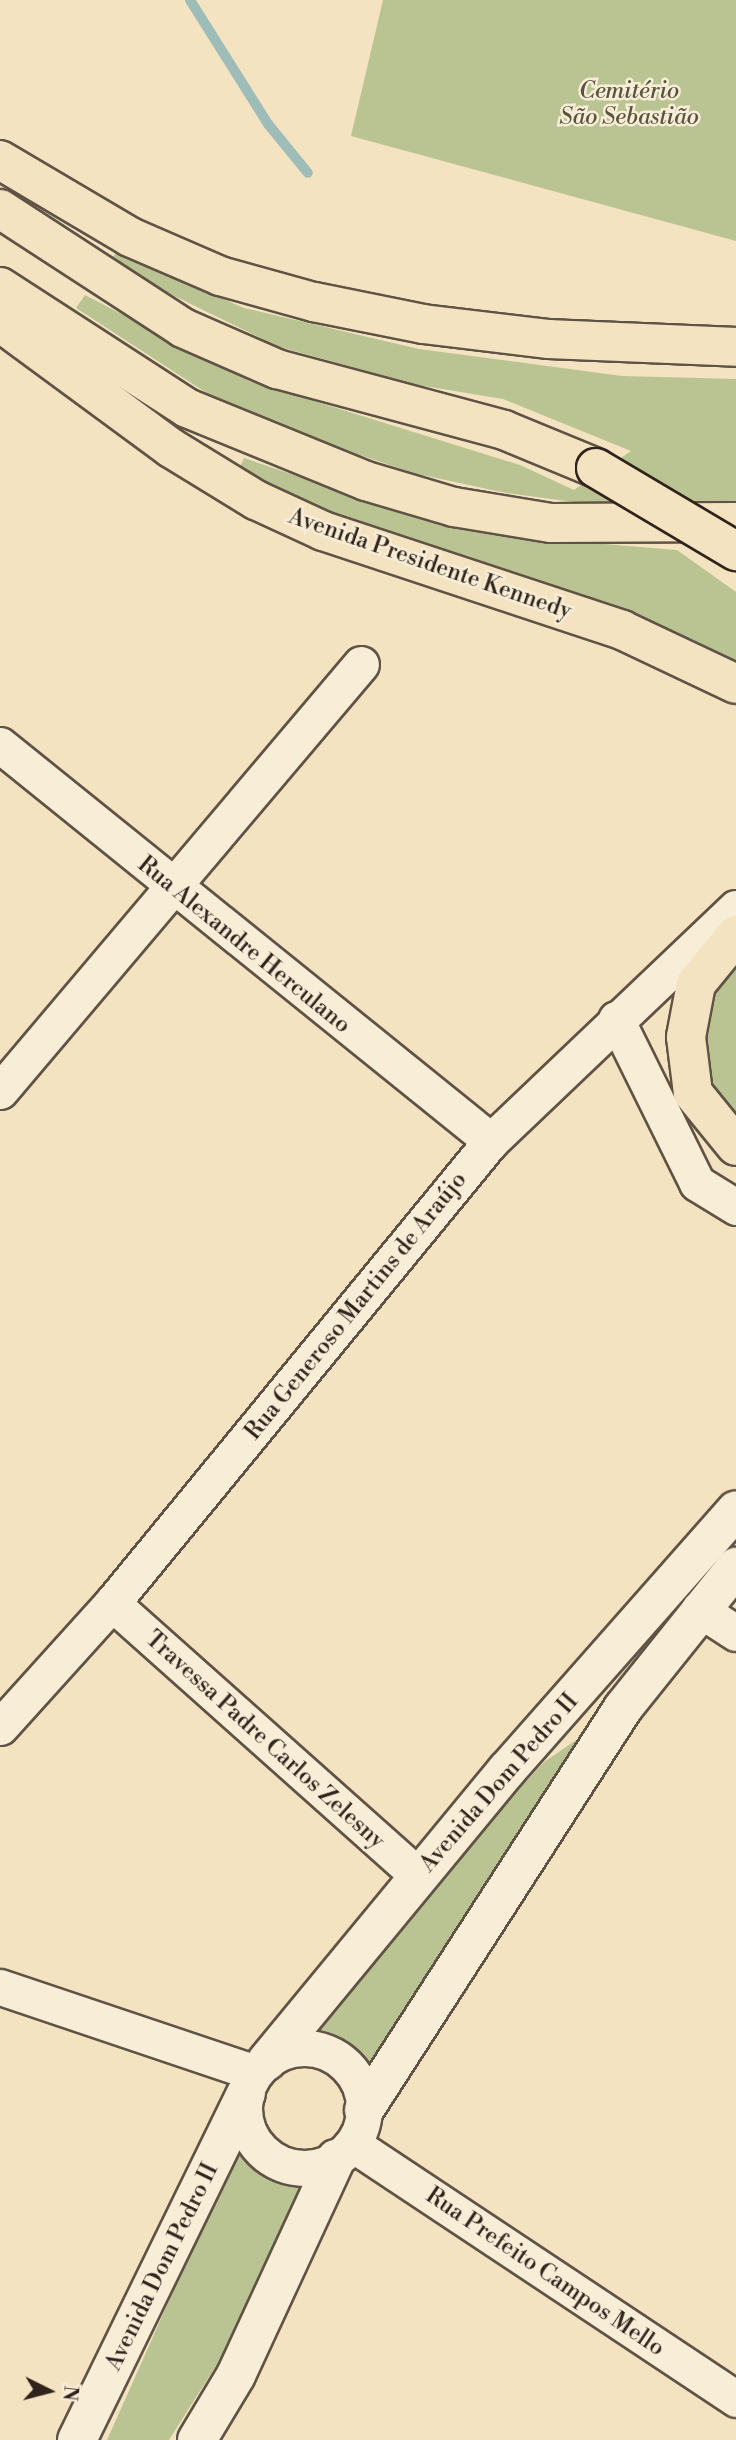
<!DOCTYPE html>
<meta charset="utf-8">
<style>
body{margin:0}
#map{position:relative;width:736px;height:2440px;overflow:hidden;background:#f4e3c1;font-family:"Libre Bodoni",serif}
div>[style]{position:absolute}
.green>*{inset:0;background:#bac493}
.stream>*{height:10px;margin:-5px;padding:0 5px;transform-origin:5px;border-radius:5px;background:#9ebdb9}
.roads{filter:drop-shadow(2px 0 #605345) drop-shadow(-2px 0 #605345) drop-shadow(0 2px #605345) drop-shadow(0 -2px #605345)}
.minor>*{height:35px;margin:-17.5px;padding:0 17.5px;transform-origin:17.5px;border-radius:17.5px;background:#f8edd7}
.minor>.ring{margin:-17.5px;padding:0;box-sizing:content-box;background:none;border:35px solid #f8edd7;border-radius:50%}
.secondary>*{height:38px;margin:-19px;padding:0 19px;transform-origin:19px;border-radius:19px;background:#f8edd7}
.trunk>*{height:38px;margin:-19px;padding:0 19px;transform-origin:19px;border-radius:19px;background:#f4e3c1}
.bridges{filter:drop-shadow(2px 0 #2f231c) drop-shadow(-2px 0 #2f231c) drop-shadow(0 2px #2f231c) drop-shadow(0 -2px #2f231c)}
.trunk-bridge>*{height:38px;margin:-19px;padding:0 19px;transform-origin:19px;border-radius:19px;background:#f4e3c1}
span{translate:-50% -50%;white-space:nowrap;text-align:center;line-height:1.15;-webkit-text-stroke:5px #f8edd7;paint-order:stroke}
.park-label{font-size:23px;color:#595340;font-style:italic}
.street-label{font-size:23px;color:#2f231c}
.north{position:absolute;left:14px;top:2356px;width:70px;height:70px;-webkit-text-stroke:5px #f8edd7;paint-order:stroke;rotate:96deg;font-size:19px;font-weight:700;line-height:28px;text-align:center;color:#2f231c}
.north::after{content:'';display:block;margin:auto;width:24px;height:32px;background:#2f231c;clip-path:polygon(50% 0,100% 100%,50% 72%,0 100%)}
</style>
<div id="map">
<div class="green">
<i style="clip-path:polygon(383px 0,736px 0,736px 241px,351px 136px)"></i>
<i style="clip-path:polygon(116px 252px,244px 308px,419px 349px,622px 376px,736px 379px,736px 508px,612px 507px,506px 493px,413px 473px,239px 414px,76px 308px,85px 295px,250px 381px,520px 465px,574px 490px,631px 451px,503px 399px,412px 384px,277px 346px,109px 264px)"></i>
<i style="clip-path:polygon(244px 458px,412px 515px,497px 535px,677px 550px,736px 592px,736px 667px,365px 529px,290px 497px,240px 467px)"></i>
<i style="clip-path:polygon(736px 962px,736px 1126px,712px 1094px,703px 1062px,716px 991px)"></i>
<i style="clip-path:polygon(616px 1713px,369px 2094px,290px 2037px,544px 1762px)"></i>
<i style="clip-path:polygon(238px 2146px,330px 2185px,169px 2440px,107px 2440px)"></i>
</div>
<div class="stream">
<i style="left:190px;top:0;width:146px;rotate:57.8deg"></i>
<i style="left:268px;top:124px;width:63px;rotate:50.8deg"></i>
</div>
<div class="roads">
<div class="minor">
<i style="left:0;top:745px;width:631px;rotate:38.89deg"></i>
<i style="left:616px;top:1019px;width:183px;rotate:63.7deg"></i>
<i style="left:697px;top:1183px;width:46px;rotate:31.6deg"></i>
<i style="left:0;top:1091px;width:559px;rotate:-49.79deg"></i>
<i style="left:112px;top:1603px;width:411px;rotate:41.7deg"></i>
<i style="left:699px;top:1609px;width:44px;rotate:33deg"></i>
<i style="left:0;top:1727px;width:167px;rotate:-47.9deg"></i>
<i style="left:112px;top:1603px;width:598px;rotate:-50.64deg"></i>
<i style="left:491px;top:1141px;width:338px;rotate:-43.6deg"></i>
<i style="left:0;top:1987px;width:269px;rotate:18.6deg"></i>
<i class="ring" style="left:244px;top:2048px;width:85px;height:85px"></i>
<i style="left:354px;top:2145px;width:459px;rotate:33.6deg"></i>
</div>
<div class="secondary">
<i style="left:267px;top:2061px;width:377px;rotate:-50.5deg"></i>
<i style="left:507px;top:1770px;width:346px;rotate:-48.6deg"></i>
<i style="left:364px;top:2110px;width:478px;rotate:-57.2deg"></i>
<i style="left:623px;top:1708px;width:181px;rotate:-51.3deg"></i>
<i style="left:77px;top:2440px;width:385px;rotate:-64deg"></i>
<i style="left:197px;top:2440px;width:76px;rotate:-59deg"></i>
<i style="left:236px;top:2375px;width:238px;rotate:-65.2deg"></i>
</div>
<div class="trunk">
<i style="left:0;top:160px;width:151px;rotate:30.6deg"></i>
<i style="left:130px;top:237px;width:98px;rotate:23.4deg"></i>
<i style="left:220px;top:276px;width:98px;rotate:15.5deg"></i>
<i style="left:314px;top:302px;width:111px;rotate:11.4deg"></i>
<i style="left:423px;top:324px;width:127px;rotate:6.8deg"></i>
<i style="left:549px;top:339px;width:187px;rotate:2.4deg"></i>
<i style="left:0;top:209px;width:218px;rotate:33deg"></i>
<i style="left:183px;top:328px;width:103px;rotate:23.6deg"></i>
<i style="left:277px;top:369px;width:235px;rotate:15deg"></i>
<i style="left:504px;top:430px;width:100px;rotate:22.4deg"></i>
<i style="left:0;top:287px;width:223px;rotate:32.9deg"></i>
<i style="left:187px;top:408px;width:193px;rotate:22.2deg"></i>
<i style="left:366px;top:481px;width:92px;rotate:16.5deg"></i>
<i style="left:454px;top:507px;width:98px;rotate:9.4deg"></i>
<i style="left:551px;top:523px;width:185px;rotate:-0.3deg"></i>
<i style="left:0;top:322px;width:212px;rotate:36.4deg"></i>
<i style="left:171px;top:448px;width:100px;rotate:31.5deg"></i>
<i style="left:256px;top:500px;width:74px;rotate:24.8deg"></i>
<i style="left:323px;top:531px;width:315px;rotate:18.3deg"></i>
<i style="left:622px;top:630px;width:126px;rotate:25.3deg"></i>
<i style="left:736px;top:935px;width:63px;rotate:129.2deg"></i>
<i style="left:696px;top:984px;width:54px;rotate:100.7deg"></i>
<i style="left:686px;top:1037px;width:56px;rotate:82.9deg"></i>
<i style="left:693px;top:1093px;width:68px;rotate:50.9deg"></i>
</div>
</div>
<div class="bridges">
<div class="trunk-bridge">
<i style="left:596px;top:468px;width:163px;rotate:30.7deg"></i>
</div>
</div>
<div class="park-label">
<span style="left:629px;top:104px">Cemitério<br>São Sebastião</span>
</div>
<div class="street-label">
<span style="left:430px;top:564px;rotate:19deg">Avenida Presidente Kennedy</span>
<span style="left:244px;top:945px;rotate:39deg">Rua Alexandre Herculano</span>
<span style="left:356px;top:1306px;rotate:-51deg">Rua Generoso Martins de Araújo</span>
<span style="left:265px;top:1740px;rotate:42deg">Travessa Padre Carlos Zelesny</span>
<span style="left:499px;top:1783px;rotate:-49deg">Avenida Dom Pedro II</span>
<span style="left:162px;top:2267px;rotate:-64deg">Avenida Dom Pedro II</span>
<span style="left:545px;top:2272px;rotate:34deg">Rua Prefeito Campos Mello</span>
</div>
<div class="north">N</div>
</div>
